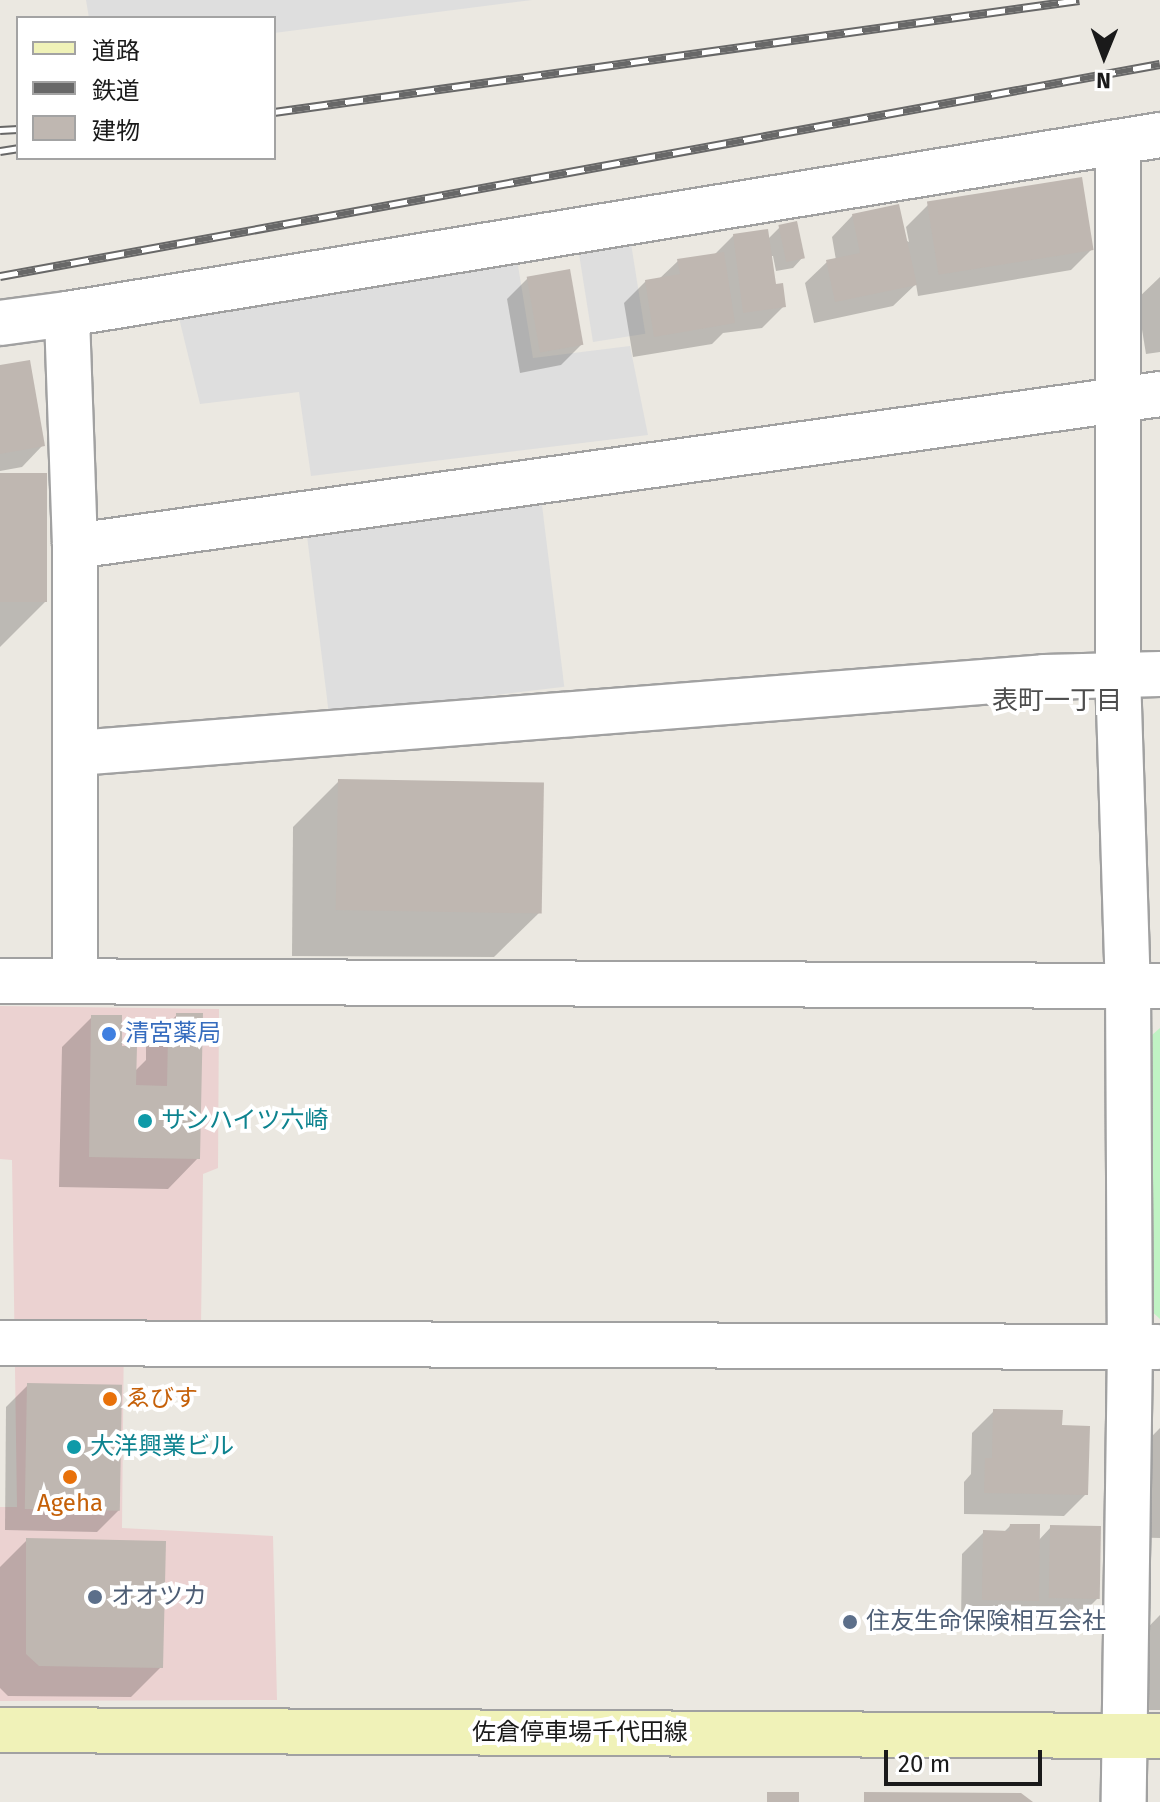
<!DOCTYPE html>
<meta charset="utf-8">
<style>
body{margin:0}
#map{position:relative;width:1160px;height:1802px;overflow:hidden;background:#ebe8e1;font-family:"Fira Sans","Noto Sans JP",sans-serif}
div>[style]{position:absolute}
.commercial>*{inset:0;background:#ebd2d1}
.park>*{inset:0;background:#c0f3c4}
.parking>*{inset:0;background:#dedede;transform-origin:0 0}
.shadow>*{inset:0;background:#0003}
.building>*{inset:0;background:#bfb7b1;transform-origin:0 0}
.roads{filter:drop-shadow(2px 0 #a1a1a1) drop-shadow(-2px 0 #a1a1a1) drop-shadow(0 2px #a1a1a1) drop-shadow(0 -2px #a1a1a1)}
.street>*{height:44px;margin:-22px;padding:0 22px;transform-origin:22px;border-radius:22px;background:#fff}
.secondary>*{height:44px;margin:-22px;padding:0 22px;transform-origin:22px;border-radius:22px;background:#f0f2b8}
.rail>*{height:9px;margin-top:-4.5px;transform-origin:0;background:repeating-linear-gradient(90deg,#fff 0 18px,#686868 0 36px);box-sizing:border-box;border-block:2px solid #686868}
.dots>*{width:22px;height:22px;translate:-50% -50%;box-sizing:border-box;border:4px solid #fff;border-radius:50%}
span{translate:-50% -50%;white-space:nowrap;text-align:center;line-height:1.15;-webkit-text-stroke:8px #fff;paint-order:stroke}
.shop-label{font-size:24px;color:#366cbe}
.left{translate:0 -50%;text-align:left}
.culture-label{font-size:24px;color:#0d838f}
.food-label{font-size:24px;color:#c56008}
.service-label{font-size:24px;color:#4e5e75}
.street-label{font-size:24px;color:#1a1a1a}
.neighbourhood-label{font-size:26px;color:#4d4d4d}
.legend{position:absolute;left:16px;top:16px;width:260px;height:144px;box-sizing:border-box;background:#fff;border:2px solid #a3a3a3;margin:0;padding:10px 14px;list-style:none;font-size:24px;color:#1a1a1a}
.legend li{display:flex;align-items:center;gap:16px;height:40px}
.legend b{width:40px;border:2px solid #a3a3a3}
.north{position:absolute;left:1064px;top:16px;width:80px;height:80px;-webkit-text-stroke:6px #fff;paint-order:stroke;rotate:181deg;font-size:22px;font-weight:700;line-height:32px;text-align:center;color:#1a1a1a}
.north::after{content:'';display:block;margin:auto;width:28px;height:36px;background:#1a1a1a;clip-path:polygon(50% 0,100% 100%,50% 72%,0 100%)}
.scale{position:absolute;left:884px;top:1750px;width:158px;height:36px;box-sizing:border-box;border:4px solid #1a1a1a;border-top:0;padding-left:10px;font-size:24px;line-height:28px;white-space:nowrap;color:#1a1a1a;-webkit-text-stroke:6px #fff;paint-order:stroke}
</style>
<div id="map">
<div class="commercial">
<i style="clip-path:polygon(0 1006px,219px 1009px,218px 1168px,203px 1174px,201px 1326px,124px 1325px,122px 1528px,273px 1536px,277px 1700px,0 1701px,0 1507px,17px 1507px,12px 1160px,0 1159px)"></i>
</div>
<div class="park">
<i style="clip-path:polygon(1160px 1028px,1160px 1319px,1148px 1308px,1144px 1042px)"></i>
</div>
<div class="parking">
<i style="clip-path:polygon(86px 0,532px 0,274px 33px,274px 18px,89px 18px)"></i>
<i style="left:630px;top:237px;width:98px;height:53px;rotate:81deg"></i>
<i style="clip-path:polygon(515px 247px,533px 358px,630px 346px,648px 435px,311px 476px,299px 392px,200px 404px,178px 314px)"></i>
<i style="left:542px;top:505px;width:183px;height:237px;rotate:83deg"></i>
</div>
<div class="shadow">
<i style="clip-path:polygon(928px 205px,1092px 249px,1071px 270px,918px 296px,916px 284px,893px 306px,814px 323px,805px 283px,827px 262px,836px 260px,832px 237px,853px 215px,909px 242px,906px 227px)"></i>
<i style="clip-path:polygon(780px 227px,803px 257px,793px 268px,776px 271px,773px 256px,770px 256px,774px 286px,784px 306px,762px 328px,723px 333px,712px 344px,633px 357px,624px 303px,646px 281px,659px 279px,678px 261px,714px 255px,734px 235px,767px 240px)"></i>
<i style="clip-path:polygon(1160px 277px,1160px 352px,1146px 354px,1137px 299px)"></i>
<i style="clip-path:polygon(528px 278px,582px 344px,561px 365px,520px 373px,507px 299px)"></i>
<i style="clip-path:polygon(0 367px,43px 445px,22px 467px,0 471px)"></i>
<i style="clip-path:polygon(0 476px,46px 601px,0 647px)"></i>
<i style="clip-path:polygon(339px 781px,541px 911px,494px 957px,292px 956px,293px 827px)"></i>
<i style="clip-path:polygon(177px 1015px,198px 1158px,168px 1189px,59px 1187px,62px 1047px,92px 1017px,134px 1072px,146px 1060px,146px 1045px)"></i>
<i style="clip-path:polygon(28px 1385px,119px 1510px,97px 1532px,5px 1530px,6px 1407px)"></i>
<i style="clip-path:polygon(994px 1411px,1060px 1427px,1086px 1494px,1064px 1516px,964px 1514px,964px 1482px,971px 1474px,972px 1433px)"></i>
<i style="clip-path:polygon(1160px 1428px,1160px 1538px,1120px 1537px,1121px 1468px)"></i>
<i style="clip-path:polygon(1010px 1526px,1038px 1541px,1051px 1527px,1098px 1598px,1077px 1619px,1029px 1618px,1029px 1608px,1016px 1622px,961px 1621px,962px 1554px,984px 1532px,1003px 1533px)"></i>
<i style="clip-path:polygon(27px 1540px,161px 1667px,131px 1697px,8px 1696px,0 1688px,0 1567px)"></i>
<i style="clip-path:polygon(1160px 1615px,1160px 1710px,1122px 1710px,1123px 1653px)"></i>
</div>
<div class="building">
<i style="left:1082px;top:177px;width:74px;height:157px;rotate:81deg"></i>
<i style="clip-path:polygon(899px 204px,917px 285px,835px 302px,826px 260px,860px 253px,852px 214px)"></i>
<i style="left:797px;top:221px;width:38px;height:19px;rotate:78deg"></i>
<i style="clip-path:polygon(768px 229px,776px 284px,783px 283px,786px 307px,743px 313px,733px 234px)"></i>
<i style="clip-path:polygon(724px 252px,735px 323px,654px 337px,645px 280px,680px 274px,677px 259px)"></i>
<i style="left:570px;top:269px;width:77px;height:44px;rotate:80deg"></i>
<i style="clip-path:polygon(30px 360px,45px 446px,0 454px,0 365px)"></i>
<i style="left:47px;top:473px;width:129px;height:47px;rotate:90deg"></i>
<i style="left:338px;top:779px;width:206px;height:131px;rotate:1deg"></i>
<i style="clip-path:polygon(176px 1013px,203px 1013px,200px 1159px,89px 1157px,91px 1015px,122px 1015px,122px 1046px,137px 1046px,136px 1085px,167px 1086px,168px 1035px,176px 1036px)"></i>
<i style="left:27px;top:1383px;width:95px;height:126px;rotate:1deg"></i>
<i style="clip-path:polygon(993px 1409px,1063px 1410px,1062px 1425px,1090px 1426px,1088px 1495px,984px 1493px,985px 1458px,992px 1458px)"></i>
<i style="clip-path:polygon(1010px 1524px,1040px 1524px,1039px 1601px,982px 1600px,983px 1530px,1009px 1531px)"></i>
<i style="left:1050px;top:1525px;width:51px;height:73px;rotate:1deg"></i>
<i style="clip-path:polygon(26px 1538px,166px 1541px,163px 1668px,39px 1666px,26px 1654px)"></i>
<i style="left:767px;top:1792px;width:32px;height:10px"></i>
<i style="clip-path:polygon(864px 1792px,1021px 1793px,1033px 1802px,864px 1802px)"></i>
</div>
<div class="roads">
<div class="street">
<i style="left:1118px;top:142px;width:532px;rotate:90deg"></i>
<i style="left:1118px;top:674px;width:311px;rotate:88.2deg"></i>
<i style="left:1128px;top:985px;width:361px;rotate:89.7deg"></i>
<i style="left:1130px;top:1346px;width:456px;rotate:90.8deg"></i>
<i style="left:0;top:323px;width:68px;rotate:-7.7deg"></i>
<i style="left:75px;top:546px;width:1096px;rotate:-7.97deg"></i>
<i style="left:77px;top:753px;width:970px;rotate:-4.49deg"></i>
<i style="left:1044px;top:677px;width:116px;rotate:-1.5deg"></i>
<i style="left:0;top:981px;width:1160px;rotate:0.25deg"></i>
<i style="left:75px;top:981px;width:435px;rotate:-90deg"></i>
<i style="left:75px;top:546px;width:232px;rotate:-92deg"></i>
<i style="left:67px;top:314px;width:1108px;rotate:-9.3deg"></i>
<i style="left:0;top:1343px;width:1158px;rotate:0.2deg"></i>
</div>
<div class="secondary">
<i style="left:0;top:1730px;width:1160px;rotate:0.3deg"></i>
</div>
</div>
<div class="rail">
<i style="left:274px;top:112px;width:813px;rotate:-7.92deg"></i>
<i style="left:0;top:130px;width:18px;rotate:-3deg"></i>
<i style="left:0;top:151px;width:18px;rotate:-9deg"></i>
<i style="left:0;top:276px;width:1179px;rotate:-10.36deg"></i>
</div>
<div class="dots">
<i style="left:109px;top:1034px;background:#3f7fe0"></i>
<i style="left:145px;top:1121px;background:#0f9aa8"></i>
<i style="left:110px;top:1399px;background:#e8710a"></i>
<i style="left:74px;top:1447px;background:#0f9aa8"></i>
<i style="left:70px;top:1477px;background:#e8710a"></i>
<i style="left:95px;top:1597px;background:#5c6f8a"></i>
<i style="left:850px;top:1622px;background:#5c6f8a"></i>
</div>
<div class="shop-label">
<span class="left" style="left:125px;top:1034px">清宮薬局</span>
</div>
<div class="culture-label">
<span class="left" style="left:161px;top:1121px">サンハイツ六崎</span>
<span class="left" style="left:90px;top:1447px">大洋興業ビル</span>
</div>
<div class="food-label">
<span class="left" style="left:126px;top:1399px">ゑびす</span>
<span style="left:70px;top:1504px">Ageha</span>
</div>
<div class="service-label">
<span class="left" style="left:111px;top:1597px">オオツカ</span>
<span class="left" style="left:866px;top:1622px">住友生命保険相互会社</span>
</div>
<div class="street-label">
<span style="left:580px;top:1733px">佐倉停車場千代田線</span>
</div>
<div class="neighbourhood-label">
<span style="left:1057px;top:701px">表町一丁目</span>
</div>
<ul class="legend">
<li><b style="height:10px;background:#f0f2b8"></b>道路</li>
<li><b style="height:10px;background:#686868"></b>鉄道</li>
<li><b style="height:22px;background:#bfb7b1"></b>建物</li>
</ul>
<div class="north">N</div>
<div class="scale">20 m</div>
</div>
